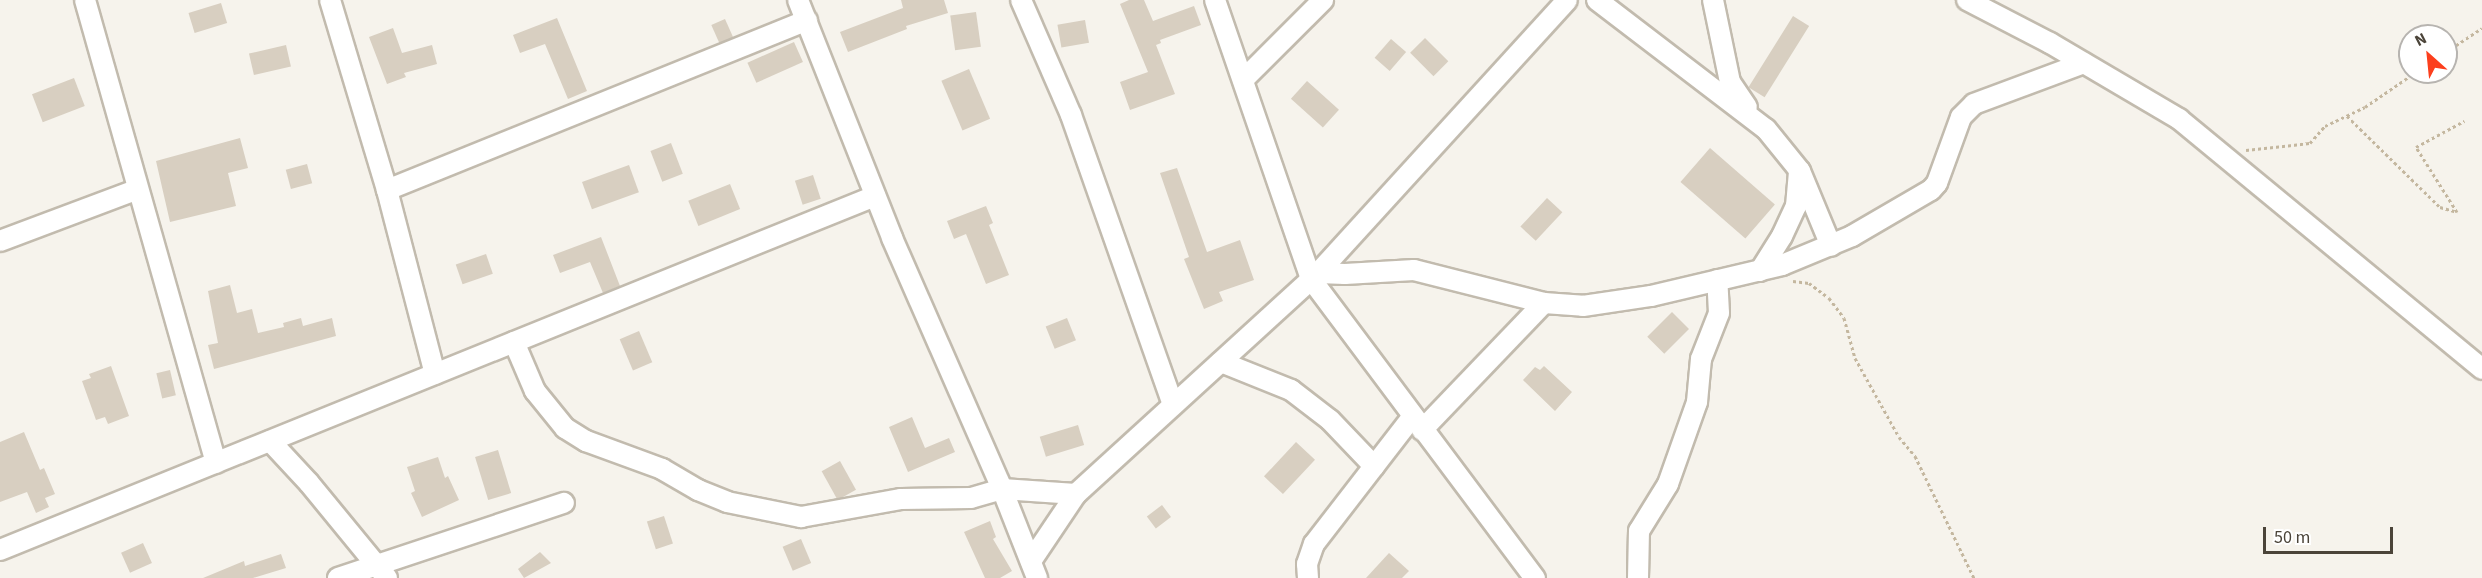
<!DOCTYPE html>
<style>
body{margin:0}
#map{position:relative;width:2482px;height:578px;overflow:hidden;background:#f6f3ec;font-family:"Source Sans 3",sans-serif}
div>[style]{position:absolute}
.building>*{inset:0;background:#d8cfc1;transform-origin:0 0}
.path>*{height:3px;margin-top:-1.5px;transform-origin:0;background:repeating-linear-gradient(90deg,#c4b79f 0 3px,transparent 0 6px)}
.roads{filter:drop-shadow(2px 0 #c2bbae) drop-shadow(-2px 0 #c2bbae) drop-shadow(0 2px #c2bbae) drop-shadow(0 -2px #c2bbae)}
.street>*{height:20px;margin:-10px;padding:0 10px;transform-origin:10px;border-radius:10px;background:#fff}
span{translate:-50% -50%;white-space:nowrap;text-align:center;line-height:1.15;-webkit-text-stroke:5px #fff;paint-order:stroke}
.north{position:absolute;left:2398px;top:24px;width:60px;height:60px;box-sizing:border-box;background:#fff;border:2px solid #b7b4b0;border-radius:50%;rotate:333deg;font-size:16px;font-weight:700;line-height:24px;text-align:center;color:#4b4439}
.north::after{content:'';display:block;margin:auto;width:21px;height:27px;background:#fc3f1d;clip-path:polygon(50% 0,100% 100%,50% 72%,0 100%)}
.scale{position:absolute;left:2263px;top:527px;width:130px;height:27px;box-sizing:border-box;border:3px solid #4b4439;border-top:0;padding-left:8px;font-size:18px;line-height:21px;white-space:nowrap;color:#4b4439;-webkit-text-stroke:4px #fff;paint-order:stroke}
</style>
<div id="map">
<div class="building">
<i style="clip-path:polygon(901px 0,944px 0,948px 13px,906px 26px,907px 29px,848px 52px,840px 32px,903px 8px)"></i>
<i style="clip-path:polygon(1129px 0,1144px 0,1153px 21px,1194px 6px,1201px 25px,1160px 40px,1161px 43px,1156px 45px,1175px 94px,1130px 110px,1120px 82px,1148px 72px,1120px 4px)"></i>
<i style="left:221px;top:3px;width:21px;height:34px;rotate:73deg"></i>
<i style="left:976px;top:12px;width:35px;height:26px;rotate:82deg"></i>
<i style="left:1793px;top:16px;width:19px;height:84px;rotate:32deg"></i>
<i style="clip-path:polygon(557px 18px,587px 91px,568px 99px,545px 44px,520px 53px,513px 35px)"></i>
<i style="left:725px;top:19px;width:20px;height:15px;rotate:66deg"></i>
<i style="left:1085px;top:20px;width:23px;height:28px;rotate:80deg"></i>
<i style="clip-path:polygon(393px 28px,402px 53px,432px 45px,437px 64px,404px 73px,406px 77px,387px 84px,369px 37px)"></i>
<i style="left:1425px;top:38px;width:33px;height:21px;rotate:45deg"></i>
<i style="left:1391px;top:39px;width:20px;height:25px;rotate:41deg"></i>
<i style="left:794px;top:42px;width:22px;height:51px;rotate:66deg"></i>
<i style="left:286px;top:45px;width:22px;height:38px;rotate:77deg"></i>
<i style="left:969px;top:69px;width:54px;height:30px;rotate:67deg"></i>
<i style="left:74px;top:78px;width:30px;height:45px;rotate:69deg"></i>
<i style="left:1307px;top:81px;width:43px;height:24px;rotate:42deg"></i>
<i style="clip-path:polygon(240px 138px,248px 168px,228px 173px,236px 206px,170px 222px,156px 161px)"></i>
<i style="left:671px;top:143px;width:33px;height:22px;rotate:69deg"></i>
<i style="left:1710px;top:148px;width:86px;height:45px;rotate:41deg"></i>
<i style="left:307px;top:164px;width:20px;height:22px;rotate:75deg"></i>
<i style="left:629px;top:165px;width:29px;height:50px;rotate:70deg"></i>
<i style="clip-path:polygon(1177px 168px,1207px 252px,1240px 240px,1254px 280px,1219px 292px,1223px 301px,1204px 309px,1184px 259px,1189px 257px,1160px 173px)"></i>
<i style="left:813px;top:175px;width:25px;height:19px;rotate:72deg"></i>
<i style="left:730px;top:184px;width:27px;height:45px;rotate:68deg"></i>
<i style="left:1547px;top:198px;width:21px;height:39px;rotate:43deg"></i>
<i style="clip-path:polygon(986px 206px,993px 223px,989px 225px,1009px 275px,986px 284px,966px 234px,954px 239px,947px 221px)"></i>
<i style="clip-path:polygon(601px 237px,620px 286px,603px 293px,590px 262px,560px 273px,553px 255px)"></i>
<i style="left:486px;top:254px;width:21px;height:32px;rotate:71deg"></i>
<i style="clip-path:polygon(230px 285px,237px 313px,252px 309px,258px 333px,284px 327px,283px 323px,301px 318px,303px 326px,332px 318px,336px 336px,214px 369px,208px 345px,218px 343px,208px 291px)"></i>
<i style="left:1672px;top:312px;width:24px;height:35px;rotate:45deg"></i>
<i style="left:1067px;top:318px;width:24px;height:23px;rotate:68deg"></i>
<i style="left:639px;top:331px;width:34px;height:21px;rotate:67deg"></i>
<i style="clip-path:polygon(111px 366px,129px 416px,108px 424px,105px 417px,96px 420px,82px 381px,91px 378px,89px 374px)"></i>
<i style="clip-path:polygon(1544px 366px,1572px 392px,1555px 411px,1523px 380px,1535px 367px,1540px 370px)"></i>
<i style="left:170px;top:370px;width:26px;height:14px;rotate:77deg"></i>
<i style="clip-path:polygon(912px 417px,925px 448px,949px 438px,955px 452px,908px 472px,889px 427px)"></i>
<i style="left:1078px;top:425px;width:21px;height:40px;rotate:73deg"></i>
<i style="clip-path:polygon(24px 432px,40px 470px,44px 468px,55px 494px,45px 498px,49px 507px,36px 513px,27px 492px,0 502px,0 442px)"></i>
<i style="left:1296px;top:442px;width:26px;height:47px;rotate:43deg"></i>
<i style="left:498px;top:450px;width:45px;height:24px;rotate:73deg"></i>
<i style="clip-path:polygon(438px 457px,445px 478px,448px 476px,459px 500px,422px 517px,411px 493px,415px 491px,407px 467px)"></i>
<i style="left:840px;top:461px;width:33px;height:21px;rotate:61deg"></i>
<i style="left:1162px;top:505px;width:15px;height:19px;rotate:53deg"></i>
<i style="left:664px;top:516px;width:29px;height:18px;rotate:72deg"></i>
<i style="clip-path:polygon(990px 521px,996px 537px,993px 539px,1012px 571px,1000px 578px,985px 578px,964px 532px)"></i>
<i style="left:801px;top:539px;width:26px;height:20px;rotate:67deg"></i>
<i style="left:143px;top:543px;width:22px;height:24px;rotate:66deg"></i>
<i style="clip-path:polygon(540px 552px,551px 563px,524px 578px,518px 569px)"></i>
<i style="clip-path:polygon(1389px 553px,1409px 571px,1402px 578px,1366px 578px)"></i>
<i style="clip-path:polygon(281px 554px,286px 568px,253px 578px,203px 578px,244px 561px,245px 566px)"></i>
</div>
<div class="path">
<i style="left:2446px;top:52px;width:43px;rotate:-33.7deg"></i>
<i style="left:2347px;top:116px;width:130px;rotate:44.4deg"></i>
<i style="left:2440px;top:207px;width:18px;rotate:16deg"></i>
<i style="left:2457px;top:212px;width:77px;rotate:-122.2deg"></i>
<i style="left:2416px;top:147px;width:55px;rotate:-28.4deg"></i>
<i style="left:2246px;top:150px;width:64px;rotate:-6.2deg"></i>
<i style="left:2310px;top:143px;width:23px;rotate:-49deg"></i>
<i style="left:2325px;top:126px;width:44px;rotate:-25.4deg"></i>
<i style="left:2365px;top:107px;width:62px;rotate:-34.5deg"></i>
<i style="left:1793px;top:281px;width:16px;rotate:7deg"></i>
<i style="left:1809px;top:283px;width:25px;rotate:37deg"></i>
<i style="left:1829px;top:298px;width:25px;rotate:53deg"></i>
<i style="left:1844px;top:318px;width:41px;rotate:74.6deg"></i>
<i style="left:1855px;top:358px;width:90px;rotate:60.9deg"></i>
<i style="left:1899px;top:437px;width:25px;rotate:50deg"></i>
<i style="left:1915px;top:456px;width:136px;rotate:64.2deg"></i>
</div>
<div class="roads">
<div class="street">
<i style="left:85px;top:0;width:481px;rotate:74.2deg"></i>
<i style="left:330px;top:0;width:198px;rotate:73.3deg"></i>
<i style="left:387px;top:190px;width:190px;rotate:75.4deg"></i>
<i style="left:798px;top:0;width:256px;rotate:68.4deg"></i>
<i style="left:892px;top:238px;width:274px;rotate:66.3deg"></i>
<i style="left:1002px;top:489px;width:96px;rotate:68.5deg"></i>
<i style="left:1021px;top:0;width:125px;rotate:66.5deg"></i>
<i style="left:1071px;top:115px;width:306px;rotate:70.6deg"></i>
<i style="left:1215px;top:0;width:295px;rotate:71deg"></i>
<i style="left:1311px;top:279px;width:374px;rotate:53.2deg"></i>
<i style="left:1597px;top:0;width:213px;rotate:37.4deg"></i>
<i style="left:1766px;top:129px;width:54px;rotate:51deg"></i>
<i style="left:1800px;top:171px;width:81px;rotate:67.5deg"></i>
<i style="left:1713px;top:0;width:84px;rotate:78.3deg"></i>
<i style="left:1730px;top:82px;width:30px;rotate:56deg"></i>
<i style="left:1967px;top:0;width:93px;rotate:27.4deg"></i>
<i style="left:2050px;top:43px;width:150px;rotate:30.5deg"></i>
<i style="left:2179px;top:119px;width:393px;rotate:39.5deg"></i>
<i style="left:1244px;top:79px;width:112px;rotate:-45deg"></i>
<i style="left:387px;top:190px;width:453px;rotate:-22deg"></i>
<i style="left:0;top:241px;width:147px;rotate:-20.6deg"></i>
<i style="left:1760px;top:271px;width:41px;rotate:-57.8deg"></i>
<i style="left:1782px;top:236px;width:33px;rotate:-65deg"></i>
<i style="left:1796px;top:206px;width:32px;rotate:-85deg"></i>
<i style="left:1318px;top:273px;width:27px;rotate:2deg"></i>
<i style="left:1345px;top:274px;width:69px;rotate:-3.3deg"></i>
<i style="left:1414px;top:270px;width:134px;rotate:14.2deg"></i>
<i style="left:1544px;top:303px;width:39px;rotate:4deg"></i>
<i style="left:1583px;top:306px;width:69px;rotate:-8.4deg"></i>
<i style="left:1651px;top:296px;width:135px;rotate:-13.3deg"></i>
<i style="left:1782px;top:265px;width:76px;rotate:-22.5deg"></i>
<i style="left:1852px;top:236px;width:91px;rotate:-30.2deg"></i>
<i style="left:1931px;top:190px;width:9px;rotate:-49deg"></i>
<i style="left:1937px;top:183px;width:70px;rotate:-70deg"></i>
<i style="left:1961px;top:117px;width:18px;rotate:-45deg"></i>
<i style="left:1974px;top:104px;width:117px;rotate:-20.4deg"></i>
<i style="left:514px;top:342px;width:53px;rotate:66.8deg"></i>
<i style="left:535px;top:391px;width:48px;rotate:51deg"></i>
<i style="left:565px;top:428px;width:25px;rotate:32deg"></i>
<i style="left:586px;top:441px;width:81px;rotate:20.2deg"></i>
<i style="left:662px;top:469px;width:42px;rotate:30.3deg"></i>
<i style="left:698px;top:490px;width:31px;rotate:22deg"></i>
<i style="left:727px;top:502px;width:76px;rotate:11.5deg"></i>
<i style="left:801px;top:517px;width:102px;rotate:-10.2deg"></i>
<i style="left:901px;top:499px;width:70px;rotate:-0.8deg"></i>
<i style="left:971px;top:498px;width:32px;rotate:-16deg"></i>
<i style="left:1002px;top:489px;width:74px;rotate:3.9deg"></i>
<i style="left:1221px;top:362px;width:75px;rotate:21.8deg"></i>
<i style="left:1291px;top:390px;width:49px;rotate:37.6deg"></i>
<i style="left:1330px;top:420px;width:64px;rotate:46.3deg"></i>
<i style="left:1422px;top:430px;width:176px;rotate:-46.2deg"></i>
<i style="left:270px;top:441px;width:57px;rotate:47.1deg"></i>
<i style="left:309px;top:483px;width:123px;rotate:50.6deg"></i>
<i style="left:0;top:550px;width:944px;rotate:-22.03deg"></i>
<i style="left:1031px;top:561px;width:81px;rotate:-56.1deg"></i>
<i style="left:1076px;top:494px;width:328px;rotate:-42.4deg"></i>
<i style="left:1318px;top:273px;width:369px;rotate:-47.6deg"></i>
<i style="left:338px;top:578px;width:238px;rotate:-18.4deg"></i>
<i style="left:1308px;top:578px;width:14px;rotate:-94deg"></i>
<i style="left:1307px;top:564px;width:21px;rotate:-71deg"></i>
<i style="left:1314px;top:544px;width:160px;rotate:-52.3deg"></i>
<i style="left:1638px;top:578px;width:47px;rotate:-88.8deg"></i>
<i style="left:1639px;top:531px;width:55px;rotate:-58.3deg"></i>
<i style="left:1668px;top:484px;width:87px;rotate:-70.5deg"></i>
<i style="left:1697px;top:402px;width:43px;rotate:-84.7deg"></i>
<i style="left:1701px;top:359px;width:49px;rotate:-68.6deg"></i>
<i style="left:1719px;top:313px;width:33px;rotate:-93deg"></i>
</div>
</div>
<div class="north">N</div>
<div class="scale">50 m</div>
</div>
